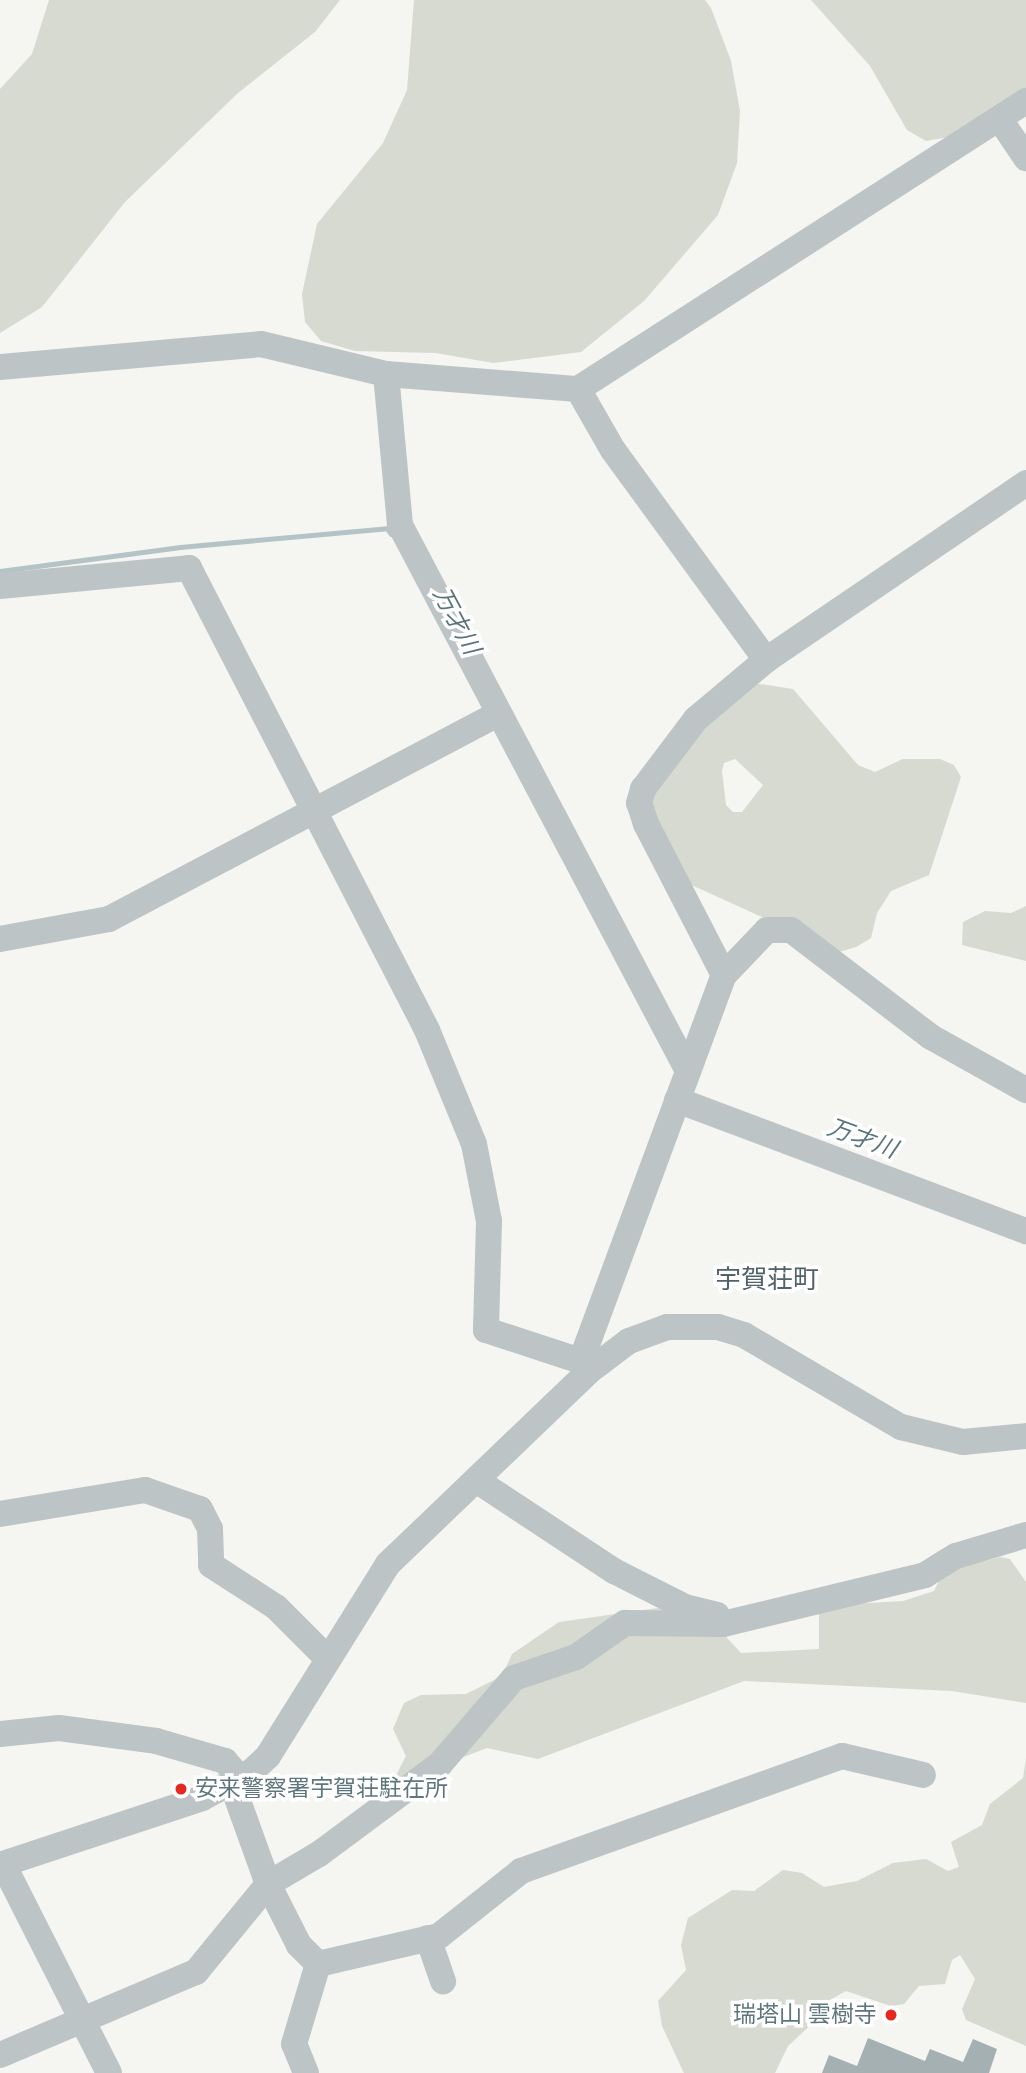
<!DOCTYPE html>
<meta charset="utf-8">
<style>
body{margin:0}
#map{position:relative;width:1026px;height:2073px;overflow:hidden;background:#f5f5f1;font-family:"Nunito Sans","Noto Sans JP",sans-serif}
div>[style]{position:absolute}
.green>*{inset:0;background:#d6dad0}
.stream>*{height:5px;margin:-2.5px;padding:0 2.5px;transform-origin:2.5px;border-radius:2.5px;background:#b4c4c6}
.building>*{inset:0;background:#a5b0b3}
.minor>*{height:26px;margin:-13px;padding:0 13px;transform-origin:13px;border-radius:13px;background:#bdc4c6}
.dots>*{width:19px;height:19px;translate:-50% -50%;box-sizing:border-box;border:4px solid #fff;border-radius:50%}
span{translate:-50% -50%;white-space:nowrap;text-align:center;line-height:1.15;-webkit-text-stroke:7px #fff;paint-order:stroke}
.poi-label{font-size:23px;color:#5f767d}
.left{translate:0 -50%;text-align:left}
.right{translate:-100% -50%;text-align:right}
.water-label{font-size:24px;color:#5a7679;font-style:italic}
.quarter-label{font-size:26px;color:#516268}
</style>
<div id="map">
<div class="green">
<i style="clip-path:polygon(49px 0,340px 0,315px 32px,238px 93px,125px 202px,42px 307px,0 333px,0 89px,32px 54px)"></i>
<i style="clip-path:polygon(414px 0,705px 0,711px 8px,731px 61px,740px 111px,737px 163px,718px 215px,644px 301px,581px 352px,493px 363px,436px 353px,355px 351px,321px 341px,305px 322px,302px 294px,317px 224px,383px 143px,407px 90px)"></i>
<i style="clip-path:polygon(811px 0,1026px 0,1026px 92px,966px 134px,926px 141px,907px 130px,870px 66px)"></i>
<i style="clip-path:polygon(evenodd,753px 683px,793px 689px,858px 765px,875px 772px,903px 759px,940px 759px,954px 765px,961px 777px,929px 875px,891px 891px,877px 913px,871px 938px,856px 947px,839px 952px,687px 883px,652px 820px,653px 792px,673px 756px,753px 683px,735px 759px,763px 785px,742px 812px,733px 812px,726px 805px,722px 771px,724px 763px,735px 759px)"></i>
<i style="clip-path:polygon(1026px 906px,1026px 961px,962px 945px,963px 922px,985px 911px,1011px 913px)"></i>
<i style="clip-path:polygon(1000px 1557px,1010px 1559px,1026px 1582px,1026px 1703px,952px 1691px,744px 1681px,538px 1759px,487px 1748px,391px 1785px,406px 1756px,393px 1729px,404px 1703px,421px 1695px,466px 1694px,502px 1676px,512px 1654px,559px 1622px,672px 1606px,691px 1597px,710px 1600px,716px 1626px,741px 1653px,819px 1649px,819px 1614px,833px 1605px,903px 1601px,934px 1591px,941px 1577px,960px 1567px)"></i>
<i style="clip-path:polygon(1026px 1759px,1026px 2046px,966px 2020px,962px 2009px,975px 1979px,960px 1955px,952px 1960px,945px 1984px,919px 1986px,904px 2004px,891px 2006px,846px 1991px,824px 2003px,814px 2022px,788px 2046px,775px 2073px,684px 2073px,662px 2026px,658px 2001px,686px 1970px,681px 1945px,688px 1918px,732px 1890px,754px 1891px,783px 1870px,802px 1873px,824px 1887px,857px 1881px,893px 1863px,926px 1859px,948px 1871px,959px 1867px,951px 1842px,982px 1825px,990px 1804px,1023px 1778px)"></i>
</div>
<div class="stream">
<i style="left:0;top:571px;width:182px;rotate:-7.6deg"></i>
<i style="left:180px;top:547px;width:208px;rotate:-5.2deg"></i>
<i style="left:387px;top:528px;width:7px;rotate:56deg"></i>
</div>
<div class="building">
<i style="clip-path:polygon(868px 2038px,925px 2061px,930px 2049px,963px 2062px,973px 2039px,997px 2049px,989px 2073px,822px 2073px,829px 2055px,857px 2066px)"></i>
</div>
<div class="minor">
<i style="left:1001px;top:121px;width:45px;rotate:56deg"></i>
<i style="left:0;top:367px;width:262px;rotate:-5deg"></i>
<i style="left:261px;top:344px;width:129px;rotate:13.5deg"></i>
<i style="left:386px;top:374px;width:193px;rotate:4.5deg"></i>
<i style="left:578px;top:389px;width:533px;rotate:-32.74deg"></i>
<i style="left:386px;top:374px;width:152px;rotate:84.7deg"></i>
<i style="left:400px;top:525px;width:615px;rotate:62.19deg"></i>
<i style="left:578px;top:389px;width:70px;rotate:60.2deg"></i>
<i style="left:613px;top:450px;width:260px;rotate:53.9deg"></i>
<i style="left:0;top:586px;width:190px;rotate:-5.4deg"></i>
<i style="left:189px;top:568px;width:520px;rotate:62.74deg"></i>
<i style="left:427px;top:1030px;width:123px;rotate:67.6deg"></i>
<i style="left:474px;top:1144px;width:78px;rotate:79deg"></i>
<i style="left:489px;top:1221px;width:109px;rotate:91.6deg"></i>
<i style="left:486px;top:1330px;width:100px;rotate:18.1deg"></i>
<i style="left:581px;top:1361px;width:13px;rotate:58deg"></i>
<i style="left:0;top:939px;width:111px;rotate:-10.4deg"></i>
<i style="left:109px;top:919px;width:440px;rotate:-27.8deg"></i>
<i style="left:724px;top:975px;width:62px;rotate:-46.3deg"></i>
<i style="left:767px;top:930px;width:24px"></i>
<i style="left:791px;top:930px;width:176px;rotate:37.4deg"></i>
<i style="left:931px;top:1037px;width:109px;rotate:29.2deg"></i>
<i style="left:677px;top:1100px;width:373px;rotate:20.6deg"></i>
<i style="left:581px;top:1361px;width:412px;rotate:-69.7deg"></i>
<i style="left:724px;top:975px;width:170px;rotate:-117.3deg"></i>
<i style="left:646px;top:824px;width:22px;rotate:-108deg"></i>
<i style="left:639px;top:803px;width:15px;rotate:-74deg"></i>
<i style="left:643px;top:789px;width:88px;rotate:-52.9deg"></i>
<i style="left:696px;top:719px;width:92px;rotate:-40.1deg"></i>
<i style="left:766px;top:660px;width:315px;rotate:-34.2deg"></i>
<i style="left:476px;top:1480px;width:165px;rotate:33.4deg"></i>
<i style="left:614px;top:1571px;width:80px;rotate:26.9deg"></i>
<i style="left:685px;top:1607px;width:33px;rotate:14deg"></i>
<i style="left:0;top:1514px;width:147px;rotate:-9.4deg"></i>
<i style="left:145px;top:1490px;width:58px;rotate:19.1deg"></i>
<i style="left:200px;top:1509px;width:22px;rotate:63deg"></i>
<i style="left:210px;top:1529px;width:36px;rotate:88deg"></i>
<i style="left:211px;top:1565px;width:77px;rotate:32.9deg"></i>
<i style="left:276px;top:1607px;width:71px;rotate:45deg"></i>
<i style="left:0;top:1734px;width:59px;rotate:-5.8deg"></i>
<i style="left:59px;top:1728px;width:98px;rotate:7.6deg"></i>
<i style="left:156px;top:1741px;width:72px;rotate:16.2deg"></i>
<i style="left:225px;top:1761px;width:24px;rotate:48deg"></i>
<i style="left:3px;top:1864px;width:234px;rotate:63.1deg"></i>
<i style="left:0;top:1865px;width:213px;rotate:-18.3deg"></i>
<i style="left:202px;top:1798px;width:55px;rotate:-28deg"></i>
<i style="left:251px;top:1772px;width:23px;rotate:-43deg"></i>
<i style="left:268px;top:1756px;width:226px;rotate:-58deg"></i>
<i style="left:388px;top:1564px;width:277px;rotate:-43.8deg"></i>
<i style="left:588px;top:1372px;width:51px;rotate:-37.1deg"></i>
<i style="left:629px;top:1341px;width:40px;rotate:-20.2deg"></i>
<i style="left:667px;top:1327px;width:51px"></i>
<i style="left:718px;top:1327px;width:27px;rotate:17deg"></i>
<i style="left:744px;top:1335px;width:182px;rotate:30.4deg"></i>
<i style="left:901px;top:1427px;width:64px;rotate:13.6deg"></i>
<i style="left:963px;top:1442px;width:63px;rotate:-5.4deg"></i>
<i style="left:428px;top:1938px;width:46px;rotate:70.8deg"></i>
<i style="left:318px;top:1964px;width:124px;rotate:-13deg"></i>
<i style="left:439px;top:1936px;width:105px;rotate:-38.4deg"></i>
<i style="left:521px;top:1871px;width:341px;rotate:-19.7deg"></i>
<i style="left:842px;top:1756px;width:83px;rotate:13.2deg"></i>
<i style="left:0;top:2055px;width:213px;rotate:-23deg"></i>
<i style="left:196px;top:1972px;width:114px;rotate:-50.7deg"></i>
<i style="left:268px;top:1884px;width:106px;rotate:-109.8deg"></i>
<i style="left:306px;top:2073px;width:31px;rotate:-112deg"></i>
<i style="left:294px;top:2044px;width:84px;rotate:-73.3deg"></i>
<i style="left:318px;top:1964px;width:27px;rotate:-135deg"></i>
<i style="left:299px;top:1945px;width:68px;rotate:-116.9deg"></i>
<i style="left:268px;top:1884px;width:59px;rotate:-30.5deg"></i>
<i style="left:319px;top:1854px;width:151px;rotate:-36.6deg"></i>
<i style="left:440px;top:1764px;width:113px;rotate:-49.3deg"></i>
<i style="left:514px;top:1678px;width:65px;rotate:-18.7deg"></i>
<i style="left:576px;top:1657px;width:60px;rotate:-34.8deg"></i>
<i style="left:625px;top:1623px;width:98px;rotate:0.6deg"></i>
<i style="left:723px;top:1624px;width:208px;rotate:-13.6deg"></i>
<i style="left:925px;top:1575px;width:36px;rotate:-32deg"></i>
<i style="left:956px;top:1556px;width:73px;rotate:-16.7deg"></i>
</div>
<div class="dots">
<i style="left:181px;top:1789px;background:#e62920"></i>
<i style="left:891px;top:2015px;background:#e62920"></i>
</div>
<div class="poi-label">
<span class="left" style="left:195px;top:1789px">安来警察署宇賀荘駐在所</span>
<span class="right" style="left:877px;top:2015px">瑞塔山 雲樹寺</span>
</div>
<div class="water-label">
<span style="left:456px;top:621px;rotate:62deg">万才川</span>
<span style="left:862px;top:1139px;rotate:20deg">万才川</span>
</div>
<div class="quarter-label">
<span style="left:767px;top:1280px">宇賀荘町</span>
</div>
</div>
